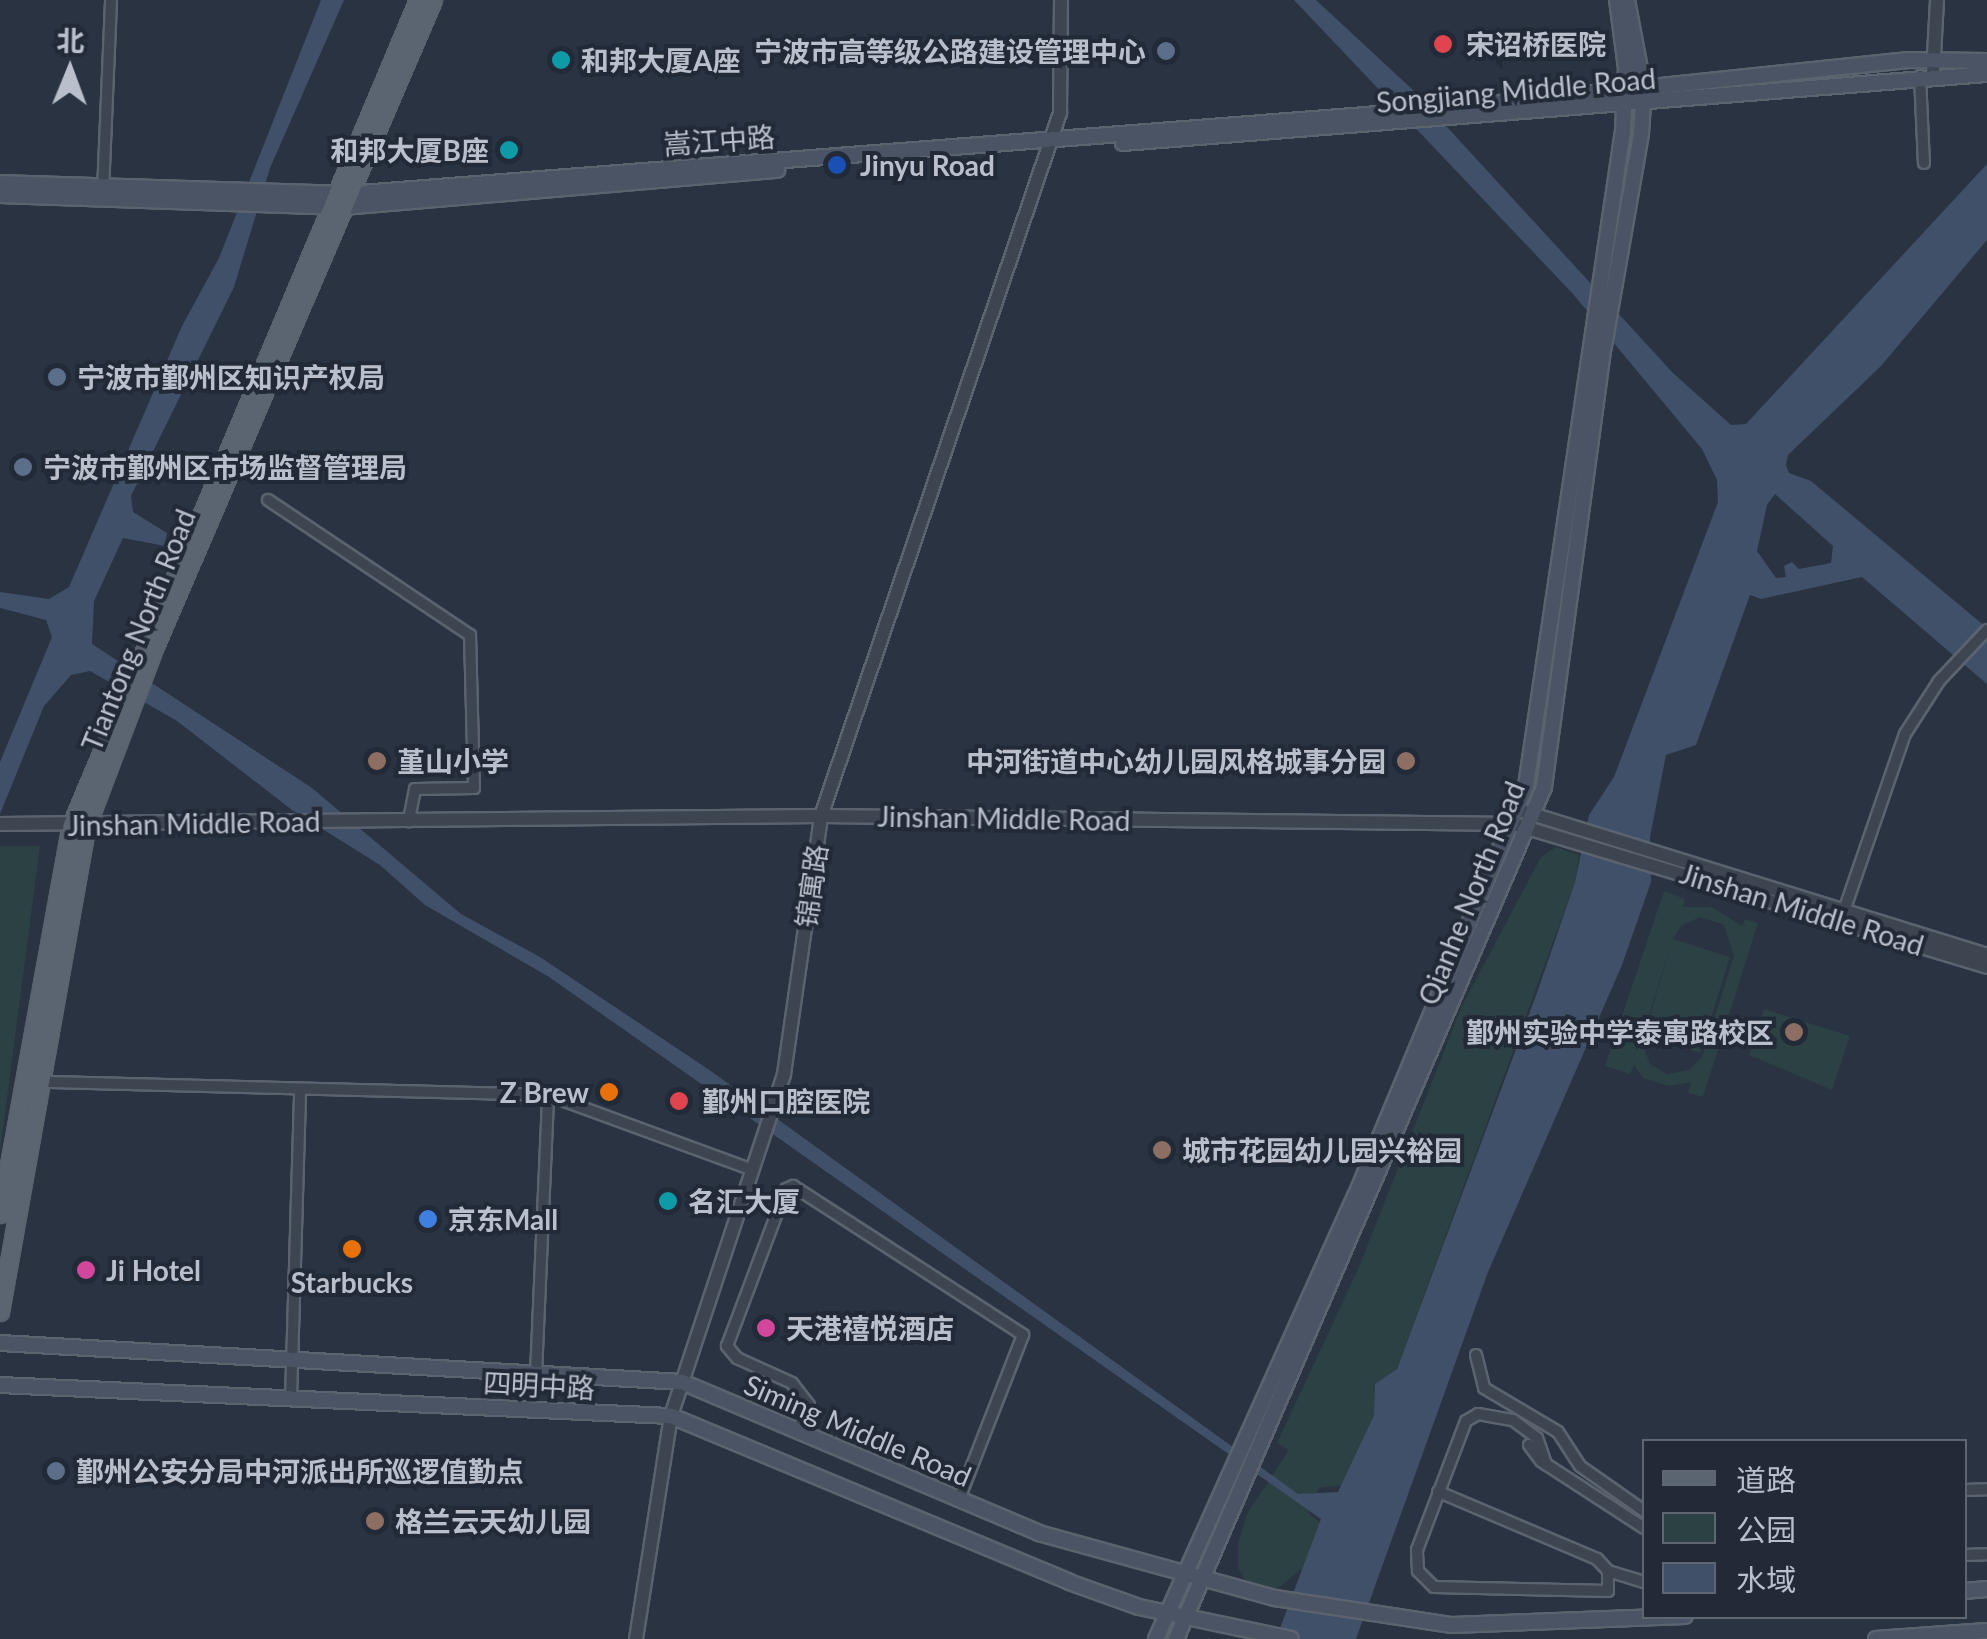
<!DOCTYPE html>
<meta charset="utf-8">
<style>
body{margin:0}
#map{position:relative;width:1987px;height:1639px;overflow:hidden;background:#293341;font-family:Lato,"Noto Sans SC",sans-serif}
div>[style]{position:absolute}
.green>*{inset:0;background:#2c4143}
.water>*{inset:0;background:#405069}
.roads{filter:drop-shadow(2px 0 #5b636f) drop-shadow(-2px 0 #5b636f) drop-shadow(0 2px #5b636f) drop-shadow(0 -2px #5b636f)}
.minor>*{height:10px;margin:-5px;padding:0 5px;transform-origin:5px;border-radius:5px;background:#3d4551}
.tertiary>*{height:12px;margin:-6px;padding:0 6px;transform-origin:6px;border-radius:6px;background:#3d4551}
.secondary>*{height:14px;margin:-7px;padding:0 7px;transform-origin:7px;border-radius:7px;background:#4b5464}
.primary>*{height:15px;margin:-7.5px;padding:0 7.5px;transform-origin:7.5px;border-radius:7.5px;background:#5b6471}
.dots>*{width:28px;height:28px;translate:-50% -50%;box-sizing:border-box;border:5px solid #222a37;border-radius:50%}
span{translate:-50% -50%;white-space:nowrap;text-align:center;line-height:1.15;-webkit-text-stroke:8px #222a37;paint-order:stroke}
.poi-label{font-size:28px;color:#bac0cb;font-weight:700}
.left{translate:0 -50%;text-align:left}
.right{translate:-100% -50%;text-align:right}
.street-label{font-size:28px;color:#bac0cb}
.legend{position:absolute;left:1642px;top:1439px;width:325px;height:180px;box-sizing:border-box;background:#222a37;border:2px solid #5f6672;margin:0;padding:12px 18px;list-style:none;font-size:30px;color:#bac0cb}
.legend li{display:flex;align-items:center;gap:20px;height:50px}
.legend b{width:50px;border:2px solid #5f6672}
.north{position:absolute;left:20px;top:20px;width:100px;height:100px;-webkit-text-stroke:8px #222a37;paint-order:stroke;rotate:1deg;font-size:28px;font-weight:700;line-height:40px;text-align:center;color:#bac0cb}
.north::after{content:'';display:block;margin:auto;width:35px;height:45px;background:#bac0cb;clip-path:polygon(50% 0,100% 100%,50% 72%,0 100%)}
</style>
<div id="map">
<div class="green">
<i style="clip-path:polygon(0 846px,40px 846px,0 1152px)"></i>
<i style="clip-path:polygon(1556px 847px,1579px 855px,1575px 882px,1397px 1369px,1375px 1384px,1374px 1414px,1342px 1485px,1319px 1488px,1308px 1513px,1323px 1525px,1305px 1566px,1277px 1589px,1246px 1582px,1238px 1568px,1238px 1543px,1247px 1514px,1289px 1450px,1277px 1443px,1359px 1267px,1462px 1006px,1541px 857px)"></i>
<i style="clip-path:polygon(evenodd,1664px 891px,1685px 899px,1683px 907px,1712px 907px,1742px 926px,1745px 919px,1758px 923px,1703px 1097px,1688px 1093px,1691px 1082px,1669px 1086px,1643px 1078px,1634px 1065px,1630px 1074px,1605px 1066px,1664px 891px,1700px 917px,1724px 925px,1734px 956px,1702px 1057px,1689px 1070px,1667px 1074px,1650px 1064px,1641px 1041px,1672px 941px,1644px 1036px,1700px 1053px,1730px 957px,1673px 939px,1681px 926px,1700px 917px)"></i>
<i style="clip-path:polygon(1764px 1009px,1850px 1036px,1832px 1090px,1749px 1055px)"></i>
</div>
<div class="water">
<i style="clip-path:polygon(evenodd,321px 0,344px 0,270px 168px,234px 287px,131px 496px,133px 512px,167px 533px,165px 546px,123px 538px,94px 601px,92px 644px,312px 788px,461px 914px,540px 957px,708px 1069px,1298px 1494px,1338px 1492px,1374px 1415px,1375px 1384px,1397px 1369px,1538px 990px,1575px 882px,1589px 815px,1614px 777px,1718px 502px,1717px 480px,1702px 449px,1573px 294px,1294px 0,1316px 0,1414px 91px,1673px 373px,1731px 425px,1746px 424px,1987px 164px,1987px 240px,1881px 366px,1788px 455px,1786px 465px,1789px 473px,1811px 481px,1987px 628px,1987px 684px,1862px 577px,1761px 599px,1750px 595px,1696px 745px,1666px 755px,1650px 837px,1651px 882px,1622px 965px,1488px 1272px,1356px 1639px,1276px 1639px,1321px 1519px,549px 977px,425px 905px,380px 865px,292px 810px,177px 721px,90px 671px,71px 675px,44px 706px,0 814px,0 762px,52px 637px,46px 620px,0 608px,0 592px,49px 599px,69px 587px,182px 326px,219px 258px,321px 0,1775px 494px,1833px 546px,1831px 563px,1799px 569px,1792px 562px,1784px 566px,1786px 577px,1776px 578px,1757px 551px,1767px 505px,1775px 494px)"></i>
</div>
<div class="roads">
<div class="minor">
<i style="left:1920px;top:76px;width:87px;rotate:87.4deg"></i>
<i style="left:103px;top:192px;width:192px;rotate:-87.6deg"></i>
<i style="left:268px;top:500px;width:243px;rotate:33.8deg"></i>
<i style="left:470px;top:635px;width:153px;rotate:88.5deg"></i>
<i style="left:474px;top:788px;width:59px;rotate:179deg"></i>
<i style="left:415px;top:789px;width:33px;rotate:101deg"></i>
<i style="left:1844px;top:911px;width:187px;rotate:-71deg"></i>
<i style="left:1905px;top:734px;width:63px;rotate:-57.3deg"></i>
<i style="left:1939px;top:681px;width:70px;rotate:-46.7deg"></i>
<i style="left:46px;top:1082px;width:502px;rotate:1.48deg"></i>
<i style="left:548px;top:1095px;width:215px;rotate:20.1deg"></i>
<i style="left:1476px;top:1355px;width:34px;rotate:76deg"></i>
<i style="left:1484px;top:1388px;width:86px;rotate:30.7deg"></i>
<i style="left:1558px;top:1432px;width:40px;rotate:57.1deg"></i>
<i style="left:1580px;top:1466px;width:78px;rotate:35.1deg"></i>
<i style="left:536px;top:1374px;width:279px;rotate:-87.5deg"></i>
<i style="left:291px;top:1399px;width:310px;rotate:-88.3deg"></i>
<i style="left:798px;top:1431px;width:28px;rotate:-67deg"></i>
<i style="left:809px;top:1405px;width:28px;rotate:-128deg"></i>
<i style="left:792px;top:1383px;width:60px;rotate:-155.6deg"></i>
<i style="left:737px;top:1358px;width:16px;rotate:-130deg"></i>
<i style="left:727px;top:1346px;width:168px;rotate:-69.4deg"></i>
<i style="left:786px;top:1189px;width:8px;rotate:-23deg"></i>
<i style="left:793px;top:1186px;width:274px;rotate:32.9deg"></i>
<i style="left:1023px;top:1335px;width:176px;rotate:111.3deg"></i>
<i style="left:1529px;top:1445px;width:20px;rotate:53deg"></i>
<i style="left:1541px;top:1461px;width:123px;rotate:33deg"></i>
<i style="left:1964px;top:1490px;width:23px;rotate:-2deg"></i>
<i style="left:1438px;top:1492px;width:1px"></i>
<i style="left:1439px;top:1492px;width:172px;rotate:23deg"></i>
<i style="left:1597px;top:1559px;width:16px;rotate:47deg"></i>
<i style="left:1608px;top:1571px;width:20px;rotate:90deg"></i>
<i style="left:1608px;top:1591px;width:174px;rotate:-178.7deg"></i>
<i style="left:1434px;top:1587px;width:23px;rotate:-135deg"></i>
<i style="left:1418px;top:1571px;width:21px;rotate:-93deg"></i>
<i style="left:1417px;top:1550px;width:62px;rotate:-69.2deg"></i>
<i style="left:1439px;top:1492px;width:76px;rotate:-69.2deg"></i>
<i style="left:1466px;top:1421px;width:14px;rotate:-30deg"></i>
<i style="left:1478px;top:1414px;width:36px;rotate:10deg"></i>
<i style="left:1513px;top:1420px;width:30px;rotate:37deg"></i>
<i style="left:1537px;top:1438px;width:28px;rotate:71deg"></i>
<i style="left:1964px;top:1555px;width:23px;rotate:-2deg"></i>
<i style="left:1608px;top:1571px;width:38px;rotate:17deg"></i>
</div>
<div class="tertiary">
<i style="left:1933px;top:74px;width:74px;rotate:-86.9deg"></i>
<i style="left:1519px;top:810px;width:490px;rotate:17.2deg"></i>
<i style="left:0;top:824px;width:821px;rotate:-0.56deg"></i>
<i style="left:821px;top:816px;width:693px;rotate:0.66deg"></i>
<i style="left:1514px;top:824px;width:494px;rotate:16.8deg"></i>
<i style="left:636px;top:1639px;width:226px;rotate:-81.1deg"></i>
<i style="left:671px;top:1416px;width:360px;rotate:-71.7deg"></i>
<i style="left:784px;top:1074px;width:261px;rotate:-81.8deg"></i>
<i style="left:821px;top:816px;width:743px;rotate:-71.22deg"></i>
<i style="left:1060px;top:113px;width:113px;rotate:-89.5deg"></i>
</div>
<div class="secondary">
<i style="left:1123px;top:143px;width:867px;rotate:-4.57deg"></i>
<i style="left:0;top:183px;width:348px;rotate:1.8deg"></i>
<i style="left:348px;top:194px;width:1097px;rotate:-4.44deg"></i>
<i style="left:1442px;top:109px;width:469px;rotate:-6deg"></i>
<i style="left:1908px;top:60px;width:79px;rotate:0.7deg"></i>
<i style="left:0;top:195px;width:343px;rotate:2deg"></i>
<i style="left:343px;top:207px;width:436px;rotate:-4.9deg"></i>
<i style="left:0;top:1343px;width:683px;rotate:3.27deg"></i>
<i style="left:682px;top:1382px;width:388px;rotate:22.9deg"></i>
<i style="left:1039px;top:1533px;width:245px;rotate:15.4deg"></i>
<i style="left:1275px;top:1598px;width:179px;rotate:8.7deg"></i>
<i style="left:1452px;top:1625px;width:233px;rotate:-2.2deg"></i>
<i style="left:0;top:1385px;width:672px;rotate:2.65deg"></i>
<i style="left:671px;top:1416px;width:431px;rotate:22.6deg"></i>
<i style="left:1069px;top:1582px;width:74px;rotate:19.7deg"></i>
<i style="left:1139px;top:1607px;width:155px;rotate:11.9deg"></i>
<i style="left:1964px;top:1591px;width:23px;rotate:-5deg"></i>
<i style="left:1156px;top:1639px;width:485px;rotate:-65.8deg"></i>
<i style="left:1355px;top:1197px;width:445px;rotate:-67.4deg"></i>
<i style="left:1526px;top:786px;width:662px;rotate:-81.58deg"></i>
<i style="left:1623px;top:131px;width:63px;rotate:-87.3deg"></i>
<i style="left:1626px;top:68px;width:69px;rotate:-97.5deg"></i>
<i style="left:1176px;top:1639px;width:928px;rotate:-66.64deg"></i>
<i style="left:1544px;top:787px;width:445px;rotate:-82.3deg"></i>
<i style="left:1604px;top:346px;width:216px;rotate:-80.1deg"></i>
<i style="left:1641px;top:133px;width:43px;rotate:-86deg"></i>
<i style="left:1644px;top:90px;width:92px;rotate:-100.7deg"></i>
<i style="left:1876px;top:1639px;width:111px;rotate:-4.1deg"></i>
</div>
<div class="primary">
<i style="left:0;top:1214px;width:395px;rotate:-79.7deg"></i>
<i style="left:71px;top:825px;width:895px;rotate:-67.19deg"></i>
<i style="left:0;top:1312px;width:495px;rotate:-79.9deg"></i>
<i style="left:87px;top:825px;width:191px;rotate:-69.2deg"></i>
<i style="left:155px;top:646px;width:703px;rotate:-66.72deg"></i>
</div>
</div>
<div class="dots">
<i style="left:1443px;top:44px;background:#e0444e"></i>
<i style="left:1166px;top:51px;background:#5c6f8a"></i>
<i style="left:561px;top:60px;background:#0f9aa8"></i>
<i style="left:509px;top:150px;background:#0f9aa8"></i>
<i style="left:837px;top:165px;background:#1a4fb4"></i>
<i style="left:57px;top:377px;background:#5c6f8a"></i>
<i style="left:23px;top:467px;background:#5c6f8a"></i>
<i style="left:377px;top:761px;background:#8d6e63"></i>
<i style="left:1406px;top:761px;background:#8d6e63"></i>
<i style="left:1794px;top:1032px;background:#8d6e63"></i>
<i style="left:609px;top:1092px;background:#e8710a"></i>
<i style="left:679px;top:1101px;background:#e0444e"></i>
<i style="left:1162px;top:1150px;background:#8d6e63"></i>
<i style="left:668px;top:1201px;background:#0f9aa8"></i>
<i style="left:428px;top:1219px;background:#3f7fe0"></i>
<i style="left:352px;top:1249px;background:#e8710a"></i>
<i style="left:86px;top:1270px;background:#d1479c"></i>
<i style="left:766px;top:1328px;background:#d1479c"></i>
<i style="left:56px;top:1471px;background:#5c6f8a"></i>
<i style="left:375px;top:1521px;background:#8d6e63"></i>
</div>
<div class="poi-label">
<span class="left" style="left:1466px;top:44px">宋诏桥医院</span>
<span class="right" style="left:1146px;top:51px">宁波市高等级公路建设管理中心</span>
<span class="left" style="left:581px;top:60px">和邦大厦A座</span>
<span class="right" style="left:489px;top:150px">和邦大厦B座</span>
<span class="left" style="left:860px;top:165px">Jinyu Road</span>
<span class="left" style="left:77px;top:377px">宁波市鄞州区知识产权局</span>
<span class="left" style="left:43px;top:467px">宁波市鄞州区市场监督管理局</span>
<span class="left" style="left:397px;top:761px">堇山小学</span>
<span class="right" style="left:1386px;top:761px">中河街道中心幼儿园风格城事分园</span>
<span class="right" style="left:1774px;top:1032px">鄞州实验中学泰寓路校区</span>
<span class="right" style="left:589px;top:1092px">Z Brew</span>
<span class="left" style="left:702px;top:1101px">鄞州口腔医院</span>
<span class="left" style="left:1182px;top:1150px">城市花园幼儿园兴裕园</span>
<span class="left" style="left:688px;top:1201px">名汇大厦</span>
<span class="left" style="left:448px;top:1219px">京东Mall</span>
<span class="left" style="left:106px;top:1270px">Ji Hotel</span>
<span style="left:352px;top:1282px">Starbucks</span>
<span class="left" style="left:786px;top:1328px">天港禧悦酒店</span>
<span class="left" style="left:76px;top:1471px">鄞州公安分局中河派出所巡逻值勤点</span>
<span class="left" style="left:395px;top:1521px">格兰云天幼儿园</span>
</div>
<div class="street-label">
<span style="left:1516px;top:90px;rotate:-5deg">Songjiang Middle Road</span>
<span style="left:719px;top:140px;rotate:-4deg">嵩江中路</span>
<span style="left:138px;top:630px;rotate:-68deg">Tiantong North Road</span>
<span style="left:1004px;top:818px;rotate:1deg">Jinshan Middle Road</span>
<span style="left:194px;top:823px;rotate:-1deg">Jinshan Middle Road</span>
<span style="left:811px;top:886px;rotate:-82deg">锦寓路</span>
<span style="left:1471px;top:893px;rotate:-68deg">Qianhe North Road</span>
<span style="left:1802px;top:909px;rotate:17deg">Jinshan Middle Road</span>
<span style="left:539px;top:1385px;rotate:3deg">四明中路</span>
<span style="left:858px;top:1430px;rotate:23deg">Siming Middle Road</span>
</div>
<ul class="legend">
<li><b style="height:12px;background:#5b6471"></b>道路</li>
<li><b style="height:28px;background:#2c4143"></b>公园</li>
<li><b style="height:28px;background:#405069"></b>水域</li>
</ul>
<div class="north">北</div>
</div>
